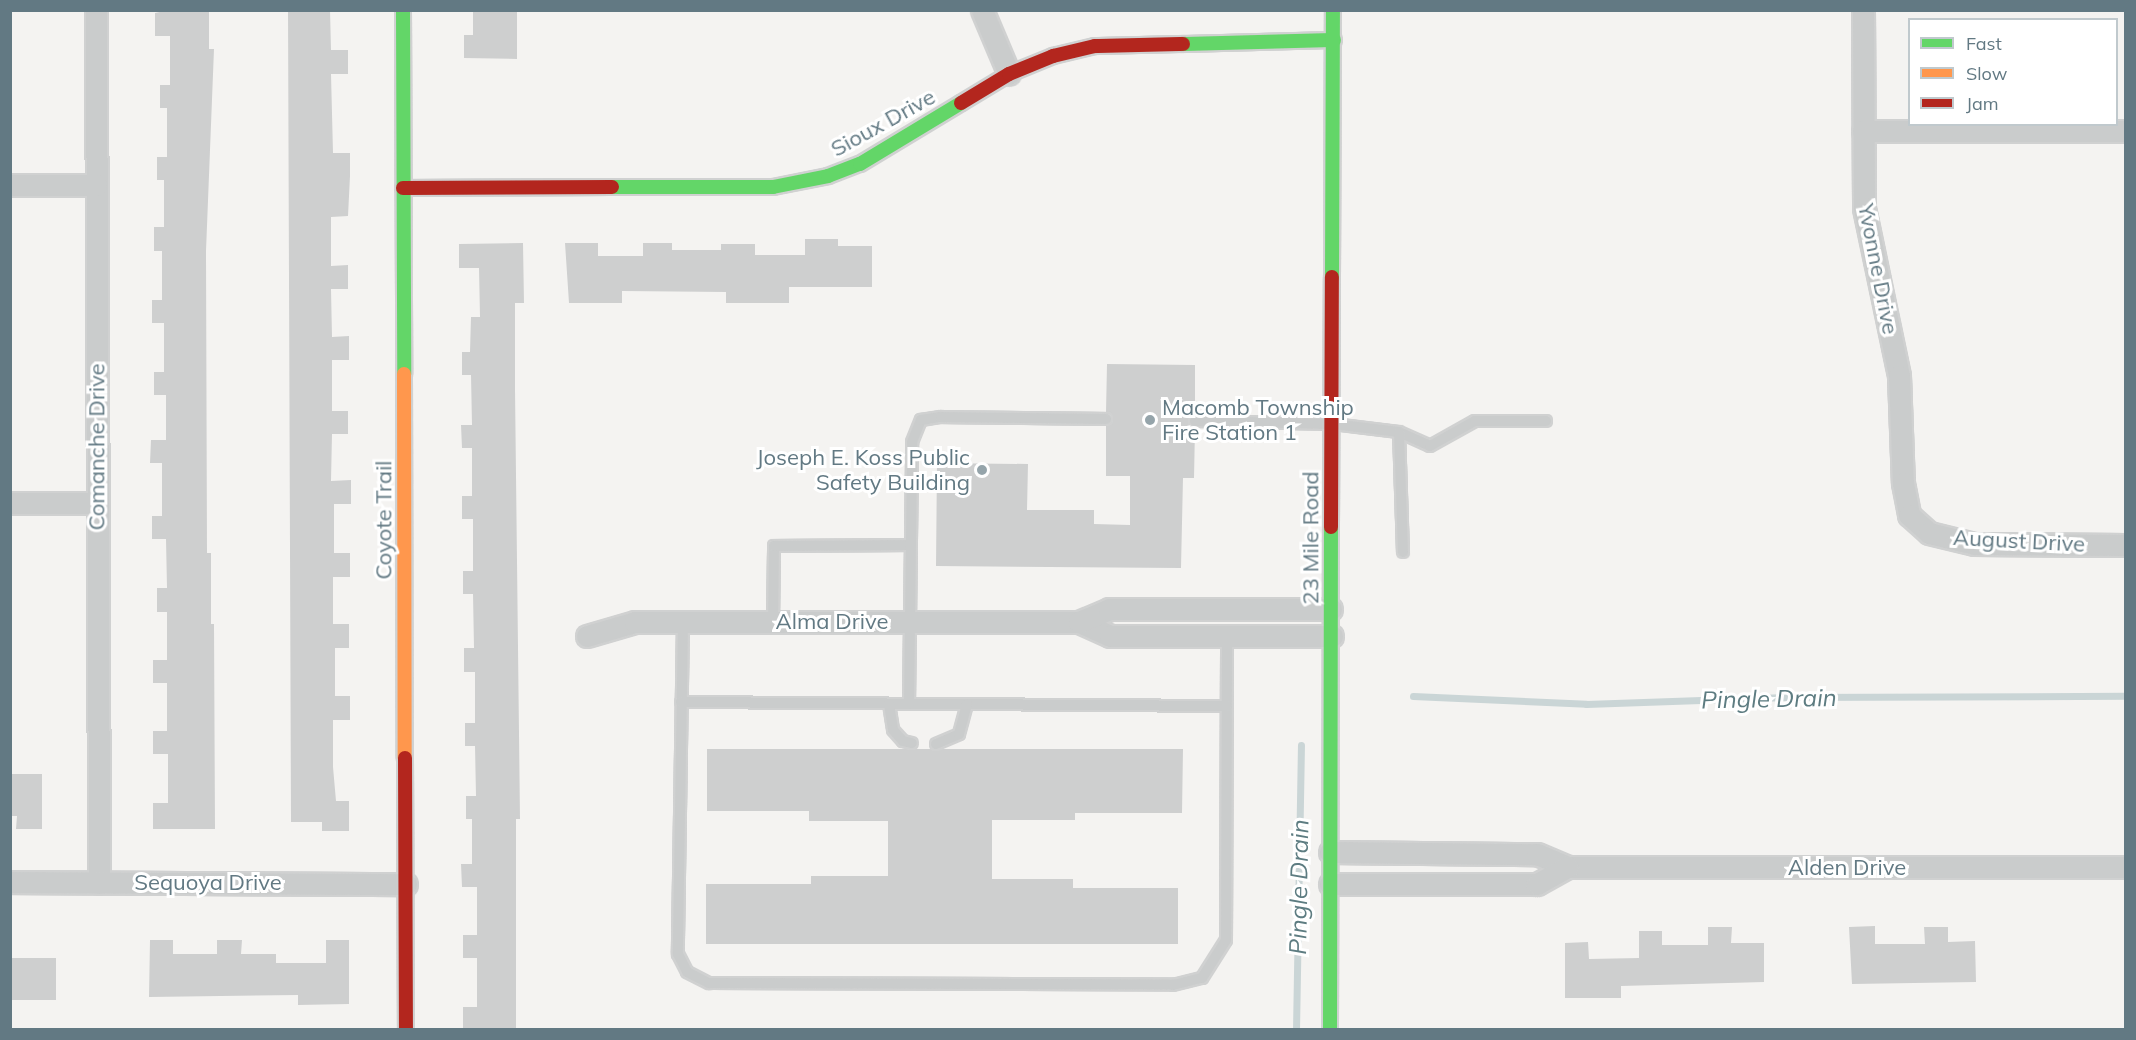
<!DOCTYPE html>
<style>
body{margin:0}
#map{position:relative;width:2136px;height:1040px;overflow:hidden;background:#f4f3f1;font-family:Mulish,sans-serif}
div>[style]{position:absolute}
.stream>*{height:7px;margin:-3.5px;padding:0 3.5px;transform-origin:3.5px;border-radius:3.5px;background:#cad5d6}
.building>*{inset:0;background:#cecfcf;transform-origin:0 0}
.roads{filter:drop-shadow(2px 0 #d0d1d1) drop-shadow(-2px 0 #d0d1d1) drop-shadow(0 2px #d0d1d1) drop-shadow(0 -2px #d0d1d1)}
.lane>*{height:10px;margin:-5px;padding:0 5px;transform-origin:5px;border-radius:5px;background:#cacccc}
.street>*{height:21px;margin:-10.5px;padding:0 10.5px;transform-origin:10.5px;border-radius:10.5px;background:#cacccc}
.fast>*{height:14px;margin:-7px;padding:0 7px;transform-origin:7px;border-radius:7px;background:#63d668}
.slow>*{height:14px;margin:-7px;padding:0 7px;transform-origin:7px;border-radius:7px;background:#ff974d}
.jam>*{height:14px;margin:-7px;padding:0 7px;transform-origin:7px;border-radius:7px;background:#b3261e}
.dots>*{width:16px;height:16px;translate:-50% -50%;box-sizing:border-box;border:3px solid #fff;border-radius:50%}
span{translate:-50% -50%;white-space:nowrap;text-align:center;line-height:1.15;-webkit-text-stroke:6px #fff;paint-order:stroke}
.street-label{font-size:22px;color:#627983}
.poi-label{font-size:22px;color:#627983}
.left{translate:0 -50%;text-align:left}
.right{translate:-100% -50%;text-align:right}
.water-label{font-size:24px;color:#5d7c81;font-style:italic}
.frame{position:absolute;inset:0;border:12px solid #627983;pointer-events:none}
.legend{position:absolute;left:1908px;top:18px;width:210px;height:108px;box-sizing:border-box;background:#fff;border:2px solid #c0c9cd;margin:0;padding:8px 10px;list-style:none;font-size:18px;color:#627983}
.legend li{display:flex;align-items:center;gap:12px;height:30px}
.legend b{width:30px;border:2px solid #c0c9cd}
</style>
<div id="map">
<div class="stream">
<i style="left:1413px;top:696px;width:173px;rotate:2.6deg"></i>
<i style="left:1586px;top:704px;width:203px;rotate:-2deg"></i>
<i style="left:1789px;top:697px;width:337px;rotate:-0.2deg"></i>
<i style="left:1296px;top:1030px;width:285px;rotate:-89deg"></i>
</div>
<div class="building">
<i style="clip-path:polygon(169px 10px,209px 10px,209px 49px,214px 49px,206px 251px,207px 553px,211px 553px,211px 624px,214px 624px,215px 829px,153px 829px,153px 803px,168px 803px,168px 754px,153px 754px,153px 731px,167px 731px,167px 683px,153px 683px,153px 660px,167px 660px,167px 612px,157px 612px,157px 588px,167px 588px,166px 539px,152px 539px,152px 516px,162px 516px,162px 463px,150px 463px,151px 440px,166px 440px,166px 395px,154px 395px,154px 372px,164px 372px,164px 323px,152px 323px,152px 300px,162px 300px,162px 251px,154px 251px,154px 227px,164px 227px,164px 180px,157px 180px,157px 157px,167px 157px,167px 108px,160px 108px,160px 85px,170px 85px,170px 36px,155px 36px,155px 13px)"></i>
<i style="clip-path:polygon(288px 10px,330px 10px,331px 50px,348px 50px,348px 74px,331px 74px,333px 153px,350px 153px,350px 176px,348px 216px,331px 217px,331px 266px,348px 265px,348px 289px,331px 289px,332px 337px,349px 336px,349px 360px,332px 360px,332px 411px,348px 411px,348px 434px,332px 434px,331px 481px,351px 480px,351px 504px,334px 504px,334px 553px,350px 553px,350px 577px,333px 577px,333px 624px,349px 624px,349px 648px,335px 648px,335px 696px,350px 696px,350px 720px,333px 720px,333px 767px,336px 801px,349px 801px,349px 831px,322px 831px,322px 822px,291px 822px)"></i>
<i style="clip-path:polygon(473px 10px,517px 10px,517px 59px,464px 58px,464px 35px,473px 35px)"></i>
<i style="clip-path:polygon(805px 239px,838px 239px,838px 246px,872px 246px,872px 287px,789px 287px,789px 303px,726px 303px,726px 292px,622px 291px,622px 303px,569px 303px,565px 243px,598px 243px,598px 256px,643px 256px,643px 243px,672px 243px,672px 250px,721px 250px,721px 244px,755px 244px,755px 255px,805px 255px)"></i>
<i style="clip-path:polygon(523px 243px,524px 303px,515px 303px,515px 389px,520px 819px,516px 819px,516px 1029px,463px 1029px,463px 1007px,477px 1007px,477px 958px,463px 958px,463px 935px,477px 935px,477px 887px,462px 887px,461px 864px,472px 864px,472px 819px,466px 819px,466px 796px,476px 796px,475px 746px,465px 746px,465px 723px,475px 723px,475px 672px,464px 672px,464px 648px,474px 648px,473px 594px,463px 594px,463px 571px,473px 571px,473px 519px,462px 519px,462px 496px,472px 496px,472px 448px,462px 448px,461px 425px,472px 425px,471px 375px,462px 375px,462px 352px,470px 352px,471px 317px,480px 317px,479px 268px,459px 268px,459px 244px)"></i>
<i style="clip-path:polygon(1107px 364px,1195px 365px,1195px 414px,1188px 421px,1195px 428px,1194px 478px,1183px 478px,1181px 568px,936px 566px,937px 463px,1028px 464px,1027px 510px,1094px 510px,1094px 524px,1130px 525px,1130px 476px,1106px 476px,1106px 426px,1113px 419px,1106px 412px)"></i>
<i style="clip-path:polygon(707px 749px,1183px 749px,1182px 813px,1075px 813px,1075px 820px,992px 820px,992px 879px,1073px 879px,1073px 888px,1178px 888px,1178px 944px,706px 944px,706px 884px,811px 884px,811px 876px,888px 876px,888px 821px,809px 821px,809px 811px,707px 811px)"></i>
<i style="clip-path:polygon(10px 774px,42px 774px,42px 829px,16px 829px,17px 816px,10px 816px)"></i>
<i style="clip-path:polygon(1875px 926px,1875px 944px,1925px 944px,1924px 927px,1948px 927px,1948px 942px,1975px 941px,1976px 982px,1852px 984px,1849px 927px)"></i>
<i style="clip-path:polygon(1708px 927px,1732px 927px,1731px 943px,1764px 943px,1764px 982px,1621px 986px,1621px 998px,1565px 998px,1565px 943px,1588px 942px,1589px 959px,1639px 958px,1639px 931px,1662px 931px,1662px 945px,1708px 945px)"></i>
<i style="clip-path:polygon(150px 940px,173px 940px,173px 954px,217px 954px,217px 940px,242px 940px,241px 954px,276px 954px,276px 963px,326px 963px,326px 940px,349px 940px,349px 1004px,298px 1005px,298px 995px,149px 997px)"></i>
<i style="left:10px;top:958px;width:46px;height:42px"></i>
</div>
<div class="roads">
<div class="lane">
<i style="left:1195px;top:421px;width:138px;rotate:1.2deg"></i>
<i style="left:1333px;top:424px;width:66px;rotate:6.9deg"></i>
<i style="left:1399px;top:432px;width:34px;rotate:24deg"></i>
<i style="left:1430px;top:446px;width:51px;rotate:-29.1deg"></i>
<i style="left:1475px;top:421px;width:71px"></i>
<i style="left:1399px;top:432px;width:120px;rotate:88.1deg"></i>
<i style="left:683px;top:622px;width:332px;rotate:90.9deg"></i>
<i style="left:678px;top:954px;width:20px;rotate:63deg"></i>
<i style="left:687px;top:972px;width:25px;rotate:27deg"></i>
<i style="left:709px;top:983px;width:464px;rotate:0.2deg"></i>
<i style="left:1173px;top:985px;width:30px;rotate:-14deg"></i>
<i style="left:1202px;top:978px;width:45px;rotate:-57.7deg"></i>
<i style="left:1226px;top:940px;width:304px;rotate:-89.8deg"></i>
<i style="left:773px;top:622px;width:76px;rotate:-89.2deg"></i>
<i style="left:774px;top:546px;width:136px;rotate:-0.4deg"></i>
<i style="left:681px;top:702px;width:546px;rotate:0.42deg"></i>
<i style="left:889px;top:704px;width:26px;rotate:81deg"></i>
<i style="left:893px;top:730px;width:15px;rotate:48deg"></i>
<i style="left:903px;top:741px;width:9px;rotate:13deg"></i>
<i style="left:909px;top:704px;width:262px;rotate:-89.3deg"></i>
<i style="left:912px;top:442px;width:24px;rotate:-68deg"></i>
<i style="left:921px;top:420px;width:20px;rotate:-9deg"></i>
<i style="left:941px;top:417px;width:165px;rotate:0.7deg"></i>
<i style="left:936px;top:744px;width:25px;rotate:-23deg"></i>
<i style="left:959px;top:734px;width:31px;rotate:-75deg"></i>
</div>
<div class="street">
<i style="left:96px;top:10px;width:873px;rotate:89.8deg"></i>
<i style="left:982px;top:10px;width:69px;rotate:67.1deg"></i>
<i style="left:1863px;top:10px;width:198px;rotate:89.7deg"></i>
<i style="left:1864px;top:208px;width:172px;rotate:78.2deg"></i>
<i style="left:1899px;top:376px;width:107px;rotate:87.9deg"></i>
<i style="left:1903px;top:483px;width:33px;rotate:79deg"></i>
<i style="left:1909px;top:515px;width:27px;rotate:42deg"></i>
<i style="left:1929px;top:533px;width:46px;rotate:13.7deg"></i>
<i style="left:1974px;top:544px;width:152px;rotate:0.4deg"></i>
<i style="left:1863px;top:131px;width:263px"></i>
<i style="left:10px;top:185px;width:86px"></i>
<i style="left:10px;top:503px;width:88px"></i>
<i style="left:1079px;top:622px;width:34px;rotate:24deg"></i>
<i style="left:1110px;top:636px;width:222px"></i>
<i style="left:587px;top:636px;width:50px;rotate:-16.3deg"></i>
<i style="left:635px;top:622px;width:444px"></i>
<i style="left:1079px;top:622px;width:33px;rotate:-23deg"></i>
<i style="left:1109px;top:609px;width:222px"></i>
<i style="left:1330px;top:852px;width:207px;rotate:0.6deg"></i>
<i style="left:1537px;top:854px;width:34px;rotate:23deg"></i>
<i style="left:1568px;top:867px;width:558px"></i>
<i style="left:10px;top:882px;width:396px;rotate:0.3deg"></i>
<i style="left:1330px;top:884px;width:207px"></i>
<i style="left:1537px;top:884px;width:35px;rotate:-29deg"></i>
</div>
<div class="fast">
<i style="left:403px;top:10px;width:364px;rotate:89.8deg"></i>
<i style="left:1183px;top:44px;width:151px;rotate:-1.5deg"></i>
<i style="left:612px;top:187px;width:161px"></i>
<i style="left:773px;top:187px;width:56px;rotate:-11.3deg"></i>
<i style="left:828px;top:176px;width:34px;rotate:-21deg"></i>
<i style="left:860px;top:164px;width:118px;rotate:-31.1deg"></i>
<i style="left:1332px;top:277px;width:267px;rotate:-89.8deg"></i>
<i style="left:1330px;top:1030px;width:503px;rotate:-89.89deg"></i>
</div>
<div class="slow">
<i style="left:404px;top:374px;width:384px;rotate:89.9deg"></i>
</div>
<div class="jam">
<i style="left:961px;top:103px;width:56px;rotate:-31.1deg"></i>
<i style="left:1009px;top:74px;width:48px;rotate:-22.2deg"></i>
<i style="left:1053px;top:56px;width:43px;rotate:-13.4deg"></i>
<i style="left:1095px;top:46px;width:88px;rotate:-1.3deg"></i>
<i style="left:403px;top:188px;width:209px;rotate:-0.3deg"></i>
<i style="left:1331px;top:527px;width:250px;rotate:-89.8deg"></i>
<i style="left:405px;top:758px;width:272px;rotate:89.8deg"></i>
</div>
</div>
<div class="dots">
<i style="left:1150px;top:420px;background:#95a4aa"></i>
<i style="left:982px;top:470px;background:#95a4aa"></i>
</div>
<div class="street-label">
<span style="left:883px;top:123px;rotate:-29deg">Sioux Drive</span>
<span style="left:1878px;top:269px;rotate:79deg">Yvonne Drive</span>
<span style="left:97px;top:447px;rotate:-90deg">Comanche Drive</span>
<span style="left:384px;top:520px;rotate:-90deg">Coyote Trail</span>
<span style="left:1311px;top:538px;rotate:-90deg">23 Mile Road</span>
<span style="left:2019px;top:541px;rotate:3deg">August Drive</span>
<span style="left:832px;top:622px">Alma Drive</span>
<span style="left:1847px;top:868px">Alden Drive</span>
<span style="left:208px;top:883px">Sequoya Drive</span>
</div>
<div class="poi-label">
<span class="left" style="left:1162px;top:420px">Macomb Township<br>Fire Station 1</span>
<span class="right" style="left:970px;top:470px">Joseph E. Koss Public<br>Safety Building</span>
</div>
<div class="water-label">
<span style="left:1769px;top:699px;rotate:-1deg">Pingle Drain</span>
<span style="left:1299px;top:887px;rotate:-89deg">Pingle Drain</span>
</div>
<div class="frame"></div>
<ul class="legend">
<li><b style="height:8px;background:#63d668"></b>Fast</li>
<li><b style="height:8px;background:#ff974d"></b>Slow</li>
<li><b style="height:8px;background:#b3261e"></b>Jam</li>
</ul>
</div>
